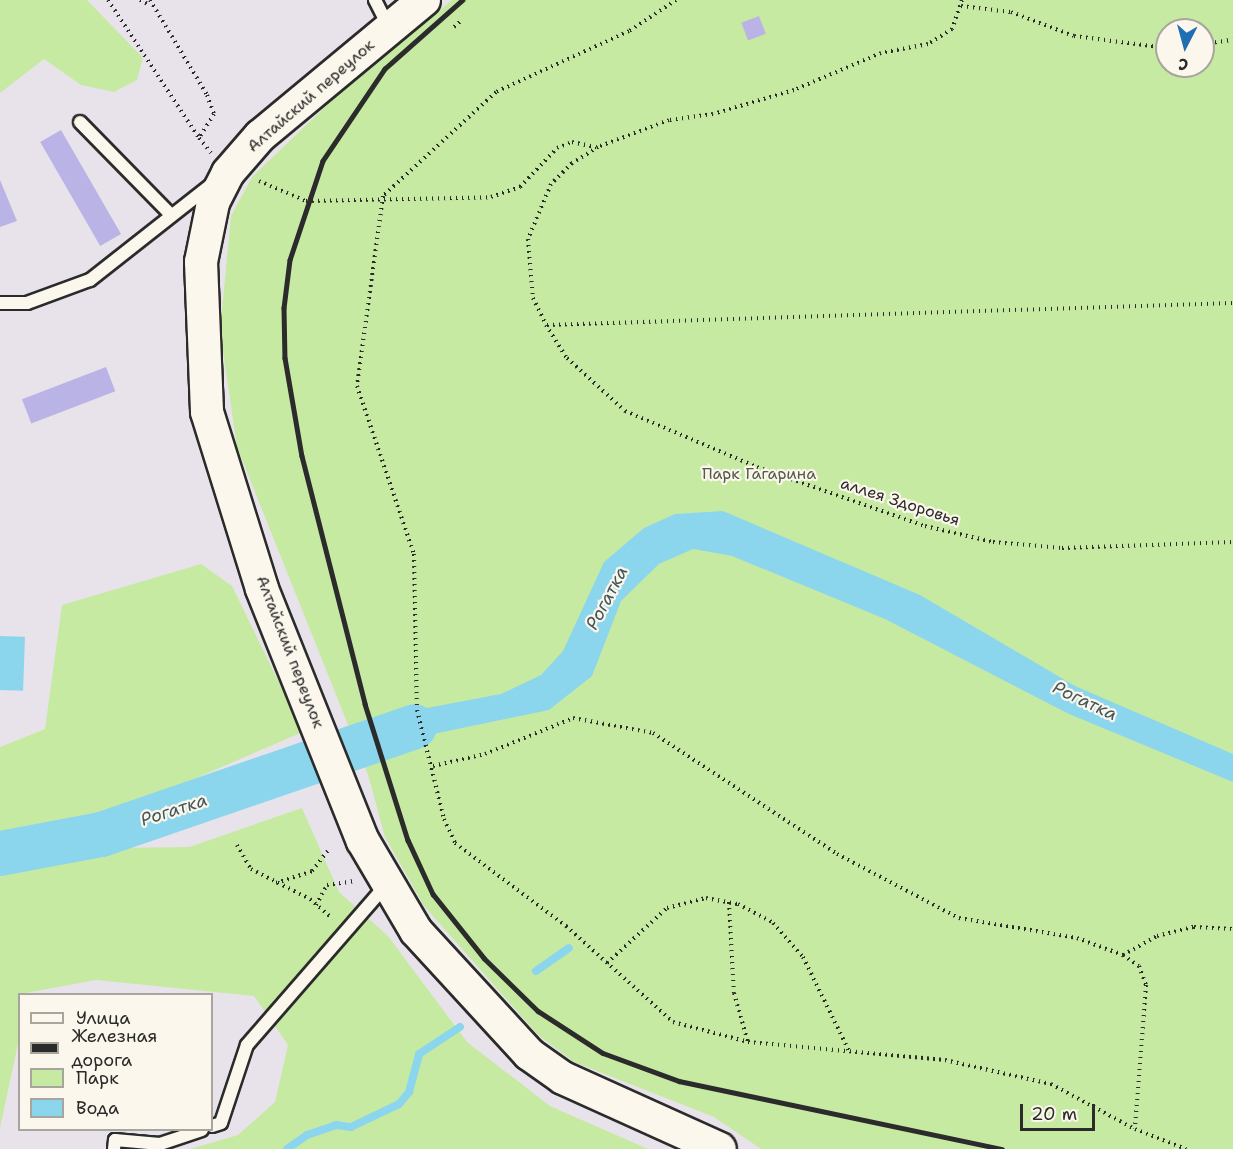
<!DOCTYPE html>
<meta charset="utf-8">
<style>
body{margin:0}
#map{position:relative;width:1233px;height:1149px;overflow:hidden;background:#e8e3ea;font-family:"Shantell Sans",sans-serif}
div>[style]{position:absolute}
.green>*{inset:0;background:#c7eaa3}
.water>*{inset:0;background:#8cd6ed;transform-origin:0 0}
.stream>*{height:8px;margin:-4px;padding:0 4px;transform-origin:4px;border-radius:4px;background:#8cd6ed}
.river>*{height:45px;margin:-22.5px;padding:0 22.5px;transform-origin:22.5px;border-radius:22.5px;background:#8cd6ed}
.building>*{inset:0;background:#bab3e5;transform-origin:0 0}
.path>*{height:4px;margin-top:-2px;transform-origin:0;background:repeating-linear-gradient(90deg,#2b2b2b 0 1.5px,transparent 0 6px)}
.roads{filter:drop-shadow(2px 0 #2b2b2b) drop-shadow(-2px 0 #2b2b2b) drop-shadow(0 2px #2b2b2b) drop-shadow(0 -2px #2b2b2b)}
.service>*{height:12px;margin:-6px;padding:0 6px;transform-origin:6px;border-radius:6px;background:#fbf7ec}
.tertiary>*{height:32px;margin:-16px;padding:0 16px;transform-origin:16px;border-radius:16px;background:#fbf7ec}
.rail>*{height:4.5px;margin:-2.25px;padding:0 2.25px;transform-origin:2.25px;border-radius:2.25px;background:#2b2b2b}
span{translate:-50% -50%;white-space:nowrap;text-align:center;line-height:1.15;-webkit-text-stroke:4.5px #fbf7ec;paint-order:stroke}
.street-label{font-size:16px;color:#2b2b2b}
.park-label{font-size:16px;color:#525b49}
.water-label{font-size:18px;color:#43565c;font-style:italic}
.legend{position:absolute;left:18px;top:993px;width:195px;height:138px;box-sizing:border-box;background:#fbf7ec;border:2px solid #a8a59f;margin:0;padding:8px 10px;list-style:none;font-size:18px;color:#2b2b2b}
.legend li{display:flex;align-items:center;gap:12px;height:30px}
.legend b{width:30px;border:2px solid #a8a59f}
.north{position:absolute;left:1155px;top:18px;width:60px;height:60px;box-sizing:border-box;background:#fbf7ec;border:2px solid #a8a59f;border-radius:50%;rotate:186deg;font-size:16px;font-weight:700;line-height:24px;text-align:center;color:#2b2b2b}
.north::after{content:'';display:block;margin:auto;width:21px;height:27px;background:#1f6fb2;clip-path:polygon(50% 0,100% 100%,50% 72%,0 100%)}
.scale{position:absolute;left:1020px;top:1104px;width:75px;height:27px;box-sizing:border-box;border:3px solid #2b2b2b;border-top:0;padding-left:8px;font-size:18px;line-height:21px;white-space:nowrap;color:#2b2b2b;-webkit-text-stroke:4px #fbf7ec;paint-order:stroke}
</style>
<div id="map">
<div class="green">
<i style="clip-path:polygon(0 0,87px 0,143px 58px,137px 80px,114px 92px,81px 85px,44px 59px,0 93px)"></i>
<i style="clip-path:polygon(evenodd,452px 0,1233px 0,1233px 1149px,761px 1149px,714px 1117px,574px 1062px,538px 1035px,424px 906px,385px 837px,368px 775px,237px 447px,220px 331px,231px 216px,252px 177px,344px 89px,452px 0,1167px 30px,1203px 30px,1203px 66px,1167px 66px,1167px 30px)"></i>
<i style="clip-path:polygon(201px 564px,232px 586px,303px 732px,94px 822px,0 842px,0 747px,45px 729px,62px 605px)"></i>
<i style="clip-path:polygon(302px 808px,339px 892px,388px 936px,467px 1042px,550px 1106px,648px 1149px,190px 1149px,238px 1135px,275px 1102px,288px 1045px,254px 996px,96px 980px,20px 994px,19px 1039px,0 1128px,0 870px,108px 848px,189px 847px)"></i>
</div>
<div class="water">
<i style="clip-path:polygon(723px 511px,920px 595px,1075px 686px,1233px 754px,1233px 782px,1069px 714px,885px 619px,732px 556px,693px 549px,659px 564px,621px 601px,592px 676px,549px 710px,400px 741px,361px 757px,352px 734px,395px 714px,501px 694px,541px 675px,563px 651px,604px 562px,644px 528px,675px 514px)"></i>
<i style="left:0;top:636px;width:25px;height:54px;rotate:2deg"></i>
</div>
<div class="stream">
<i style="left:536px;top:971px;width:40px;rotate:-34.9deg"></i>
<i style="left:287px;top:1149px;width:24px;rotate:-35deg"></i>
<i style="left:307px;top:1135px;width:31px;rotate:-19deg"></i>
<i style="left:336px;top:1125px;width:15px;rotate:8deg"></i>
<i style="left:351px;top:1127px;width:53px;rotate:-25.6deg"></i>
<i style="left:399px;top:1104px;width:16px;rotate:-50deg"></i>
<i style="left:409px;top:1092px;width:39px;rotate:-75deg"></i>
<i style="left:419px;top:1054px;width:49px;rotate:-33.4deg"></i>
</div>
<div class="river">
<i style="left:0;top:853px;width:103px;rotate:-10.7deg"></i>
<i style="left:101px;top:834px;width:331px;rotate:-19deg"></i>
</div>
<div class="building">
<i style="left:759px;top:16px;width:19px;height:19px;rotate:69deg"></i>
<i style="left:61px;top:130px;width:120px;height:24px;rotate:60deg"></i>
<i style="clip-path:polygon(0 180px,17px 221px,0 227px)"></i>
<i style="left:106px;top:367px;width:26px;height:90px;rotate:69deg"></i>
</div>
<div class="path">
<i style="left:108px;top:0;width:165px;rotate:56.6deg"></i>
<i style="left:140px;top:0;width:11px;rotate:27deg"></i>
<i style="left:150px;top:0;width:111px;rotate:59deg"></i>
<i style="left:207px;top:95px;width:20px;rotate:70deg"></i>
<i style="left:214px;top:114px;width:28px;rotate:122deg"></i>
<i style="left:199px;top:138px;width:19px;rotate:51deg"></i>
<i style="left:676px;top:0;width:56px;rotate:146.6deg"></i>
<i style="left:629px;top:31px;width:146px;rotate:155.4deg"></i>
<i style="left:496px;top:92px;width:154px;rotate:137.4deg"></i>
<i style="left:383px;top:196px;width:192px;rotate:97.8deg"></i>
<i style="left:357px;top:386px;width:177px;rotate:71.3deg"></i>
<i style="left:414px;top:554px;width:156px;rotate:88.9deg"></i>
<i style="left:417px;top:710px;width:112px;rotate:76.1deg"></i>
<i style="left:444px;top:819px;width:26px;rotate:65deg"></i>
<i style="left:455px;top:843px;width:139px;rotate:36.8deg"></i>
<i style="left:566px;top:926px;width:144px;rotate:41.9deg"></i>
<i style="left:673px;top:1022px;width:78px;rotate:14.9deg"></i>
<i style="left:748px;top:1042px;width:198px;rotate:5.2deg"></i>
<i style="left:945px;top:1060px;width:109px;rotate:12.8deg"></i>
<i style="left:1051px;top:1084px;width:95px;rotate:28.2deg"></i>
<i style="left:962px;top:0;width:31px;rotate:109deg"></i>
<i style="left:952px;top:29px;width:28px;rotate:148deg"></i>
<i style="left:928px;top:44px;width:48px;rotate:169.2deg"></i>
<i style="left:881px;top:53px;width:95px;rotate:157deg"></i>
<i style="left:794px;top:90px;width:84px;rotate:163.5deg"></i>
<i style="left:713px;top:114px;width:44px;rotate:172.2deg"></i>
<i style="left:669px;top:120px;width:76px;rotate:159.2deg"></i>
<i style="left:598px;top:147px;width:31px;rotate:148deg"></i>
<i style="left:572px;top:163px;width:30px;rotate:135deg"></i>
<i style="left:551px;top:184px;width:60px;rotate:112.7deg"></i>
<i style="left:528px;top:239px;width:59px;rotate:85.2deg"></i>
<i style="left:533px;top:298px;width:30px;rotate:64deg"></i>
<i style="left:546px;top:325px;width:39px;rotate:58deg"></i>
<i style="left:567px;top:358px;width:79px;rotate:42.4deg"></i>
<i style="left:625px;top:411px;width:143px;rotate:23deg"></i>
<i style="left:757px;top:467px;width:178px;rotate:19.4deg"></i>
<i style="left:925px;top:526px;width:70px;rotate:13.2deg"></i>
<i style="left:993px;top:542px;width:69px;rotate:5deg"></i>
<i style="left:1062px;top:548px;width:171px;rotate:-2deg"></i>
<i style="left:961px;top:6px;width:50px;rotate:6.8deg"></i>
<i style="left:1011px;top:12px;width:67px;rotate:20.9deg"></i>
<i style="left:1074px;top:36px;width:94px;rotate:7.4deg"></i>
<i style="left:454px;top:27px;width:11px;rotate:-41deg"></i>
<i style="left:1203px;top:44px;width:30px;rotate:-8deg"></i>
<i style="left:259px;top:181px;width:51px;rotate:23.1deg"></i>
<i style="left:306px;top:201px;width:185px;rotate:-1.2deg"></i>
<i style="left:491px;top:197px;width:31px;rotate:-19deg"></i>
<i style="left:520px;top:187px;width:54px;rotate:-46.5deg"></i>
<i style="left:557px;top:148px;width:16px;rotate:-22deg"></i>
<i style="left:572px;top:142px;width:25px;rotate:12deg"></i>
<i style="left:547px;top:325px;width:686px;rotate:-1.84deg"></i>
<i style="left:433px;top:766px;width:53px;rotate:-13deg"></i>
<i style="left:485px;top:754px;width:95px;rotate:-22.2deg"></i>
<i style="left:573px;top:718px;width:81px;rotate:10.6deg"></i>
<i style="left:653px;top:733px;width:220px;rotate:33.3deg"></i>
<i style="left:837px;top:854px;width:138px;rotate:27.7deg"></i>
<i style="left:959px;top:918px;width:120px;rotate:9.6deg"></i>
<i style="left:1077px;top:938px;width:49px;rotate:20.3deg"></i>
<i style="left:1123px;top:955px;width:19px;rotate:35deg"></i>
<i style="left:1139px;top:966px;width:20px;rotate:70deg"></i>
<i style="left:1146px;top:985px;width:144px;rotate:94.4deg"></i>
<i style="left:1135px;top:1129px;width:55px;rotate:21.4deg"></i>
<i style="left:237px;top:845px;width:28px;rotate:60deg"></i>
<i style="left:251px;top:869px;width:66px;rotate:27deg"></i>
<i style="left:310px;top:899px;width:30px;rotate:41deg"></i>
<i style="left:276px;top:883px;width:38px;rotate:-18deg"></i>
<i style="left:312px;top:871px;width:29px;rotate:-52deg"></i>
<i style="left:729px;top:902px;width:91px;rotate:86.9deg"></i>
<i style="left:734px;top:993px;width:51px;rotate:74.1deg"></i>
<i style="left:316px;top:905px;width:23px;rotate:-61deg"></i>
<i style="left:327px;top:885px;width:28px;rotate:-8deg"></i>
<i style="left:1123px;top:955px;width:39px;rotate:-29deg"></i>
<i style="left:1157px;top:936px;width:38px;rotate:-14deg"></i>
<i style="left:1194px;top:927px;width:39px;rotate:3deg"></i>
<i style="left:607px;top:963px;width:81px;rotate:-42.5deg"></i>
<i style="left:667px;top:908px;width:40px;rotate:-14.4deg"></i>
<i style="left:706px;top:898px;width:33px;rotate:11deg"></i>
<i style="left:738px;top:904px;width:40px;rotate:28deg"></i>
<i style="left:773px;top:923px;width:45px;rotate:48.6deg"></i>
<i style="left:803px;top:957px;width:107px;rotate:63.9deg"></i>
</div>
<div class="roads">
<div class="service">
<i style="left:375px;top:0;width:31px;rotate:63deg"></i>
<i style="left:80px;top:122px;width:130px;rotate:45.6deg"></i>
<i style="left:0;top:303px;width:27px"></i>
<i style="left:27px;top:303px;width:67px;rotate:-20.1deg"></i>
<i style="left:90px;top:280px;width:155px;rotate:-38.2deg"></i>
<i style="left:212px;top:1126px;width:9px;rotate:-18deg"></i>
<i style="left:221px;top:1123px;width:82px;rotate:-71.6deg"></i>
<i style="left:247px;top:1045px;width:211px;rotate:-49deg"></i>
<i style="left:114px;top:1149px;width:9px;rotate:-84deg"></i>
<i style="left:115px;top:1140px;width:45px;rotate:5.1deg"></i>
<i style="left:160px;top:1144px;width:44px;rotate:-18.4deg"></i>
</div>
<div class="tertiary">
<i style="left:424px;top:0;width:213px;rotate:140.3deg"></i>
<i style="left:260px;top:136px;width:49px;rotate:130.9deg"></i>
<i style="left:228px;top:173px;width:34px;rotate:117deg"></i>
<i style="left:213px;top:203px;width:60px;rotate:101.5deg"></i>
<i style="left:201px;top:262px;width:150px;rotate:87.7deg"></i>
<i style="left:207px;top:412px;width:185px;rotate:72.7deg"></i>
<i style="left:262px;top:589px;width:271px;rotate:68.2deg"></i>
<i style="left:363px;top:841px;width:104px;rotate:59.5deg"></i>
<i style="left:416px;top:931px;width:167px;rotate:47.4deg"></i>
<i style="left:529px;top:1054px;width:42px;rotate:35.2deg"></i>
<i style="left:563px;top:1078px;width:172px;rotate:24.3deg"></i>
</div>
</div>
<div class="rail">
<i style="left:463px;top:0;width:104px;rotate:138.5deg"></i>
<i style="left:385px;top:69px;width:111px;rotate:124deg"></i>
<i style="left:323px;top:161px;width:104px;rotate:108.4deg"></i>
<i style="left:290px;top:260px;width:48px;rotate:97.1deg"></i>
<i style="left:284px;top:308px;width:50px;rotate:88.9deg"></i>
<i style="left:285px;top:358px;width:99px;rotate:80.2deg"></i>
<i style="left:302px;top:456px;width:256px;rotate:75.7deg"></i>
<i style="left:365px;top:704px;width:143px;rotate:72.5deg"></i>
<i style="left:408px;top:840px;width:60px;rotate:65.2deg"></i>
<i style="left:433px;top:894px;width:82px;rotate:51.4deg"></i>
<i style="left:484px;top:958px;width:76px;rotate:44.5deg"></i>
<i style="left:538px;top:1011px;width:77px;rotate:32.9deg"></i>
<i style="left:603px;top:1053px;width:81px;rotate:20.2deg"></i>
<i style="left:679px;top:1081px;width:330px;rotate:11.9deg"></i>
</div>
<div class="street-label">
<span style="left:311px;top:96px;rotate:-41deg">Алтайский переулок</span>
<span style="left:900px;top:502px;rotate:18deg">аллея Здоровья</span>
<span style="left:290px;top:652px;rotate:69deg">Алтайский переулок</span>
</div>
<div class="park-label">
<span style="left:759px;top:474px">Парк Гагарина</span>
</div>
<div class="water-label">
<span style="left:607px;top:598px;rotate:-62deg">Рогатка</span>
<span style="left:1085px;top:701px;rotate:25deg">Рогатка</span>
<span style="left:174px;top:810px;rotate:-18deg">Рогатка</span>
</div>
<ul class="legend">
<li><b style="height:8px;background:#fbf7ec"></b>Улица</li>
<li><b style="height:8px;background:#2b2b2b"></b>Железная дорога</li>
<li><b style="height:16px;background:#c7eaa3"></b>Парк</li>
<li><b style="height:16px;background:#8cd6ed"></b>Вода</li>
</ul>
<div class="north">С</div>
<div class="scale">20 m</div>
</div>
